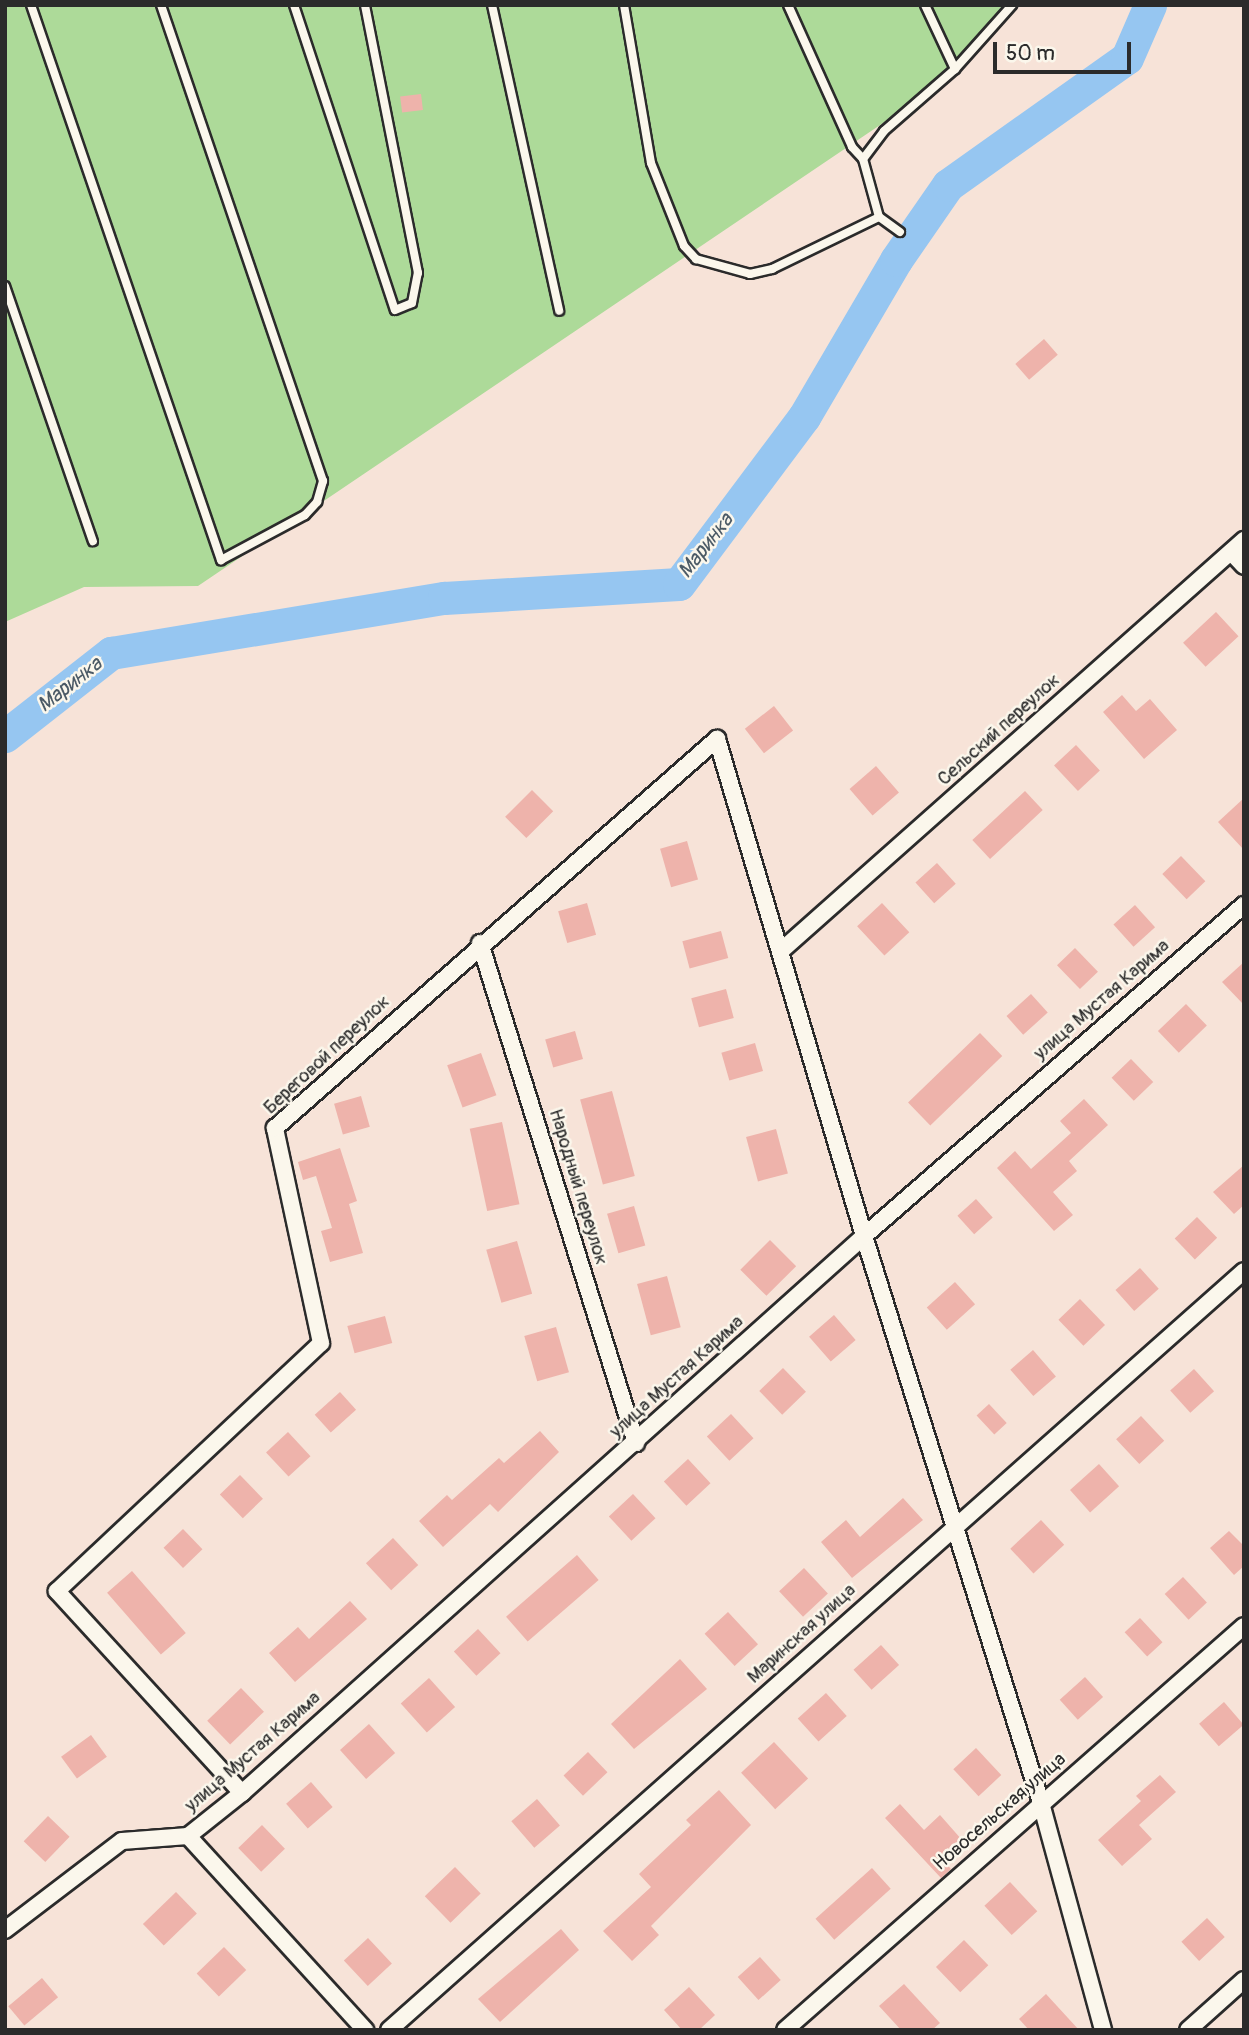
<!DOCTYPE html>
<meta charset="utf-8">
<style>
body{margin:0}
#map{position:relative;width:1249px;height:2035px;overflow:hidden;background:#f7e3d8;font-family:Pangolin,sans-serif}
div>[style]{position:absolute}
.green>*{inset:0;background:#adda99}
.river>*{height:33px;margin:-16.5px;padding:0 16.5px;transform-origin:16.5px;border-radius:16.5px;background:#96c6f1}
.building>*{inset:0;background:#eeb3ab;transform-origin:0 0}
.roads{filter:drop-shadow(2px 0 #2b2b2b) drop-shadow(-2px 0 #2b2b2b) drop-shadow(0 2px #2b2b2b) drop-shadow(0 -2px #2b2b2b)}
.service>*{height:8px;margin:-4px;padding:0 4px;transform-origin:4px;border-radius:4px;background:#fbf7ec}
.minor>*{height:16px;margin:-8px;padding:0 8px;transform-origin:8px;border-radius:8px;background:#fbf7ec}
span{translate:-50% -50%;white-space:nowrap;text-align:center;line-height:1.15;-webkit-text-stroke:5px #fbf7ec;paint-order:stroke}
.street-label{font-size:19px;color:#2b2b2b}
.water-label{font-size:21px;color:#4b5a66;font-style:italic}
.frame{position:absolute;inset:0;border:7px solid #2b2b2b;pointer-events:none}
.scale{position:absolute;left:993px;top:42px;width:138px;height:32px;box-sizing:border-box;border:4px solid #2b2b2b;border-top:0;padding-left:9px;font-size:21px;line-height:24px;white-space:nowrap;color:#2b2b2b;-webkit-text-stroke:5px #fbf7ec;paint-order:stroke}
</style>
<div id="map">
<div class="green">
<i style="clip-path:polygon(5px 5px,1010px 5px,960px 71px,198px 586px,84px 587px,5px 622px)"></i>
</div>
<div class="river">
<i style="left:5px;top:736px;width:135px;rotate:-38.1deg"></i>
<i style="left:111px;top:653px;width:338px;rotate:-9.4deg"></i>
<i style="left:444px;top:598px;width:235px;rotate:-3.4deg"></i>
<i style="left:679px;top:584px;width:209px;rotate:-53.2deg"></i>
<i style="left:804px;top:417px;width:182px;rotate:-59.6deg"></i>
<i style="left:896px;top:260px;width:91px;rotate:-55.3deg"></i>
<i style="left:948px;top:185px;width:219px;rotate:-35.4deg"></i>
<i style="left:1127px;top:58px;width:58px;rotate:-66.5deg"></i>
</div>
<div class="building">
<i style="left:421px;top:94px;width:16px;height:21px;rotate:83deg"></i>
<i style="left:1044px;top:339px;width:21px;height:38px;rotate:49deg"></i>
<i style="left:1216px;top:612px;width:33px;height:45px;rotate:47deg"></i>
<i style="clip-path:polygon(1122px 695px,1136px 711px,1150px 699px,1177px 730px,1144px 759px,1103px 712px)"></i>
<i style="left:774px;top:706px;width:31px;height:37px;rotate:52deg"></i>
<i style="left:1076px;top:745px;width:35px;height:30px;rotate:47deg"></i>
<i style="left:876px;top:766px;width:35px;height:35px;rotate:49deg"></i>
<i style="left:532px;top:790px;width:30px;height:38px;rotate:45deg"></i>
<i style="left:1025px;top:791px;width:26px;height:72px;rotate:47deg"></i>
<i style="clip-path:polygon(1244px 798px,1244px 850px,1218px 822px)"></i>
<i style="left:687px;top:841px;width:40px;height:28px;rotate:74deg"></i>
<i style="left:1181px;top:856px;width:35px;height:26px;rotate:46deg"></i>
<i style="left:937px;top:863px;width:28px;height:29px;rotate:48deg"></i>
<i style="left:587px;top:903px;width:33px;height:30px;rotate:74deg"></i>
<i style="left:882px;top:903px;width:40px;height:34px;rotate:47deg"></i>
<i style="left:1135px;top:905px;width:30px;height:29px;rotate:48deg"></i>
<i style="left:721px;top:931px;width:28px;height:40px;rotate:75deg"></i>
<i style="left:1075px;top:948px;width:33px;height:25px;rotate:46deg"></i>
<i style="clip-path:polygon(1244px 962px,1244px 1005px,1222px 982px)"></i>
<i style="left:726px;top:989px;width:30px;height:36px;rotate:75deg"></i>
<i style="left:1031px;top:994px;width:25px;height:33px;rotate:48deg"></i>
<i style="left:1186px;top:1004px;width:30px;height:39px;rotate:46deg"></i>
<i style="left:575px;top:1031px;width:29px;height:31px;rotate:74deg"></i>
<i style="left:980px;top:1033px;width:32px;height:100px;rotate:46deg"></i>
<i style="left:755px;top:1043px;width:29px;height:35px;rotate:74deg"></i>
<i style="left:481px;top:1053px;width:45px;height:36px;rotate:70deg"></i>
<i style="left:1131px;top:1059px;width:32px;height:27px;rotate:46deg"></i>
<i style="left:612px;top:1091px;width:88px;height:33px;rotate:75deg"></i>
<i style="left:361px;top:1096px;width:32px;height:28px;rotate:74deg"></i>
<i style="clip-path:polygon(1084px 1099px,1108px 1125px,1069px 1161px,1077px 1171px,1053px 1192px,1073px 1215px,1054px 1231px,997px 1168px,1015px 1151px,1031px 1169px,1071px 1133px,1060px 1121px)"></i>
<i style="left:502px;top:1122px;width:84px;height:33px;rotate:78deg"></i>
<i style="left:776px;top:1129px;width:46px;height:31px;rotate:75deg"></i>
<i style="clip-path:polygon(340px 1148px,357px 1201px,349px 1204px,363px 1253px,330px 1262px,321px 1231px,332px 1228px,316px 1176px,303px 1180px,298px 1162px)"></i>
<i style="clip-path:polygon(1244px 1165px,1244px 1205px,1234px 1214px,1213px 1192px)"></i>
<i style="left:976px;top:1199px;width:25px;height:25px;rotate:48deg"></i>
<i style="left:634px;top:1206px;width:41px;height:28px;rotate:74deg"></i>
<i style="left:1197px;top:1217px;width:29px;height:31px;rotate:46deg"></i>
<i style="left:770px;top:1240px;width:37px;height:42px;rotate:45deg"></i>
<i style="left:517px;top:1241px;width:55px;height:32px;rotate:74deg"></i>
<i style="left:1140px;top:1268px;width:28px;height:33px;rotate:48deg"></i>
<i style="left:667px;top:1276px;width:53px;height:31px;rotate:75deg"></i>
<i style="left:955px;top:1282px;width:30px;height:38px;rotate:48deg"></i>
<i style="left:1080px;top:1299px;width:36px;height:30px;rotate:46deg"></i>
<i style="left:834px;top:1315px;width:33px;height:33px;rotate:49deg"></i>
<i style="left:385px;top:1316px;width:28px;height:39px;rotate:75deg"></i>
<i style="left:556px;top:1327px;width:47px;height:33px;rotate:74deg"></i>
<i style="left:1033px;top:1350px;width:35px;height:30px;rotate:49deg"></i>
<i style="left:783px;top:1368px;width:33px;height:33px;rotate:46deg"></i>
<i style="left:1194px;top:1369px;width:30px;height:32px;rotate:48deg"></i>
<i style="left:340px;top:1392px;width:24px;height:34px;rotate:48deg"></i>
<i style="left:989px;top:1404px;width:26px;height:17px;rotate:47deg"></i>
<i style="left:731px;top:1414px;width:33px;height:33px;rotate:47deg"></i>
<i style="left:1141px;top:1416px;width:34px;height:34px;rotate:47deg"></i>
<i style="clip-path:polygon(540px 1431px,559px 1452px,498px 1512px,490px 1504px,443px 1547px,419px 1521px,447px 1495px,452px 1500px,499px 1458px,504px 1463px)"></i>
<i style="left:288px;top:1432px;width:33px;height:30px;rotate:47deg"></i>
<i style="left:688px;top:1459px;width:33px;height:33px;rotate:47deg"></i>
<i style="left:1099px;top:1464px;width:30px;height:39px;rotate:48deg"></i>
<i style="left:240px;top:1475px;width:33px;height:28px;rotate:46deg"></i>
<i style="left:633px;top:1494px;width:33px;height:33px;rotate:47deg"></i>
<i style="clip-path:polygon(903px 1498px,923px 1520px,852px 1578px,821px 1542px,846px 1520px,860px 1537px)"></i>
<i style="left:1041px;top:1520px;width:34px;height:42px;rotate:47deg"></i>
<i style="left:183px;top:1529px;width:28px;height:27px;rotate:46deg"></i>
<i style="clip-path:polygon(1229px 1531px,1244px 1546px,1244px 1566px,1234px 1575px,1210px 1548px)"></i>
<i style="left:393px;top:1538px;width:37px;height:37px;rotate:47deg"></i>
<i style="left:577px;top:1555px;width:33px;height:94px;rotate:49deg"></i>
<i style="left:804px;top:1568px;width:35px;height:34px;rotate:47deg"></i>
<i style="left:132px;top:1571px;width:82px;height:33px;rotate:49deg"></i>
<i style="left:1183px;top:1577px;width:35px;height:25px;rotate:47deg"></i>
<i style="clip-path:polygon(350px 1601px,367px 1619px,295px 1682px,269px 1653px,298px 1627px,309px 1639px)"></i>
<i style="left:728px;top:1612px;width:44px;height:32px;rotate:47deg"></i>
<i style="left:1140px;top:1618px;width:33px;height:21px;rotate:47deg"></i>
<i style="left:478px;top:1629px;width:33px;height:33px;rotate:47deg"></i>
<i style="left:881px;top:1645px;width:27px;height:37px;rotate:48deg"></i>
<i style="clip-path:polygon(680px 1659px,707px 1689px,634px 1749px,611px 1724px)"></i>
<i style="left:1085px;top:1677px;width:27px;height:34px;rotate:48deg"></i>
<i style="left:429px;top:1678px;width:39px;height:38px;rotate:48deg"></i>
<i style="left:241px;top:1688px;width:33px;height:47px;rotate:46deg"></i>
<i style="left:826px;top:1693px;width:31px;height:38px;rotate:48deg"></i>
<i style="left:1224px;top:1702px;width:30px;height:33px;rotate:49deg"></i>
<i style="left:369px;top:1724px;width:39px;height:39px;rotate:48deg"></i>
<i style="left:91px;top:1735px;width:27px;height:37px;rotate:54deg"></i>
<i style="left:774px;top:1742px;width:50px;height:45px;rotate:47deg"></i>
<i style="left:976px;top:1748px;width:37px;height:31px;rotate:47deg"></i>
<i style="left:588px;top:1752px;width:28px;height:34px;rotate:46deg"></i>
<i style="clip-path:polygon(1160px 1775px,1176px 1792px,1139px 1825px,1152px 1839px,1122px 1866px,1098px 1840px,1141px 1801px,1136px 1796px)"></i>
<i style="left:311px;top:1782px;width:33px;height:33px;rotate:49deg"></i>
<i style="clip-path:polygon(719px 1790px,751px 1825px,651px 1926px,659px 1935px,632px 1961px,603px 1931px,651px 1887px,639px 1874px,691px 1825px,686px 1820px)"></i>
<i style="left:537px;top:1799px;width:35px;height:34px;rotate:49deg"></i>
<i style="clip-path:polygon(900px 1804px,924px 1830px,940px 1815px,962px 1840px,942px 1859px,951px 1869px,941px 1878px,885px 1818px)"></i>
<i style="left:48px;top:1816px;width:30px;height:35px;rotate:44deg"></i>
<i style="left:262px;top:1825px;width:33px;height:33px;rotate:46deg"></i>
<i style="left:455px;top:1867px;width:37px;height:42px;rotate:46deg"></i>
<i style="left:872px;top:1868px;width:28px;height:76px;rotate:48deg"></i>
<i style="left:1010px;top:1882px;width:40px;height:35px;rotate:47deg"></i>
<i style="left:176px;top:1892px;width:30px;height:46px;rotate:46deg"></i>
<i style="left:1207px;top:1918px;width:26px;height:35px;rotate:47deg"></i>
<i style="clip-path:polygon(561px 1929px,579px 1950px,500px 2022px,478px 1999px)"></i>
<i style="left:368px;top:1938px;width:35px;height:33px;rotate:47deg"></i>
<i style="left:964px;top:1940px;width:35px;height:39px;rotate:46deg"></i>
<i style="left:224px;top:1947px;width:32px;height:38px;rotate:46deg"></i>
<i style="left:760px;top:1957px;width:31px;height:30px;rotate:48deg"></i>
<i style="left:42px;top:1978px;width:25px;height:44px;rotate:50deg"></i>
<i style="clip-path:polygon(904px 1984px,940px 2023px,932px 2030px,901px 2030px,879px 2006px)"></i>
<i style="clip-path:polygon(689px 1987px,715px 2015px,699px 2030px,682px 2030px,664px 2010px)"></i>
<i style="clip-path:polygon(1046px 1994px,1079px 2030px,1029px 2030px,1019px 2019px)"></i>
</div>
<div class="roads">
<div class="service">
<i style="left:31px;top:5px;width:587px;rotate:71.1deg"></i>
<i style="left:221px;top:560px;width:95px;rotate:-28.2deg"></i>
<i style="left:305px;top:515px;width:18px;rotate:-47deg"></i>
<i style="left:317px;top:502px;width:22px;rotate:-74deg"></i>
<i style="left:323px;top:481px;width:503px;rotate:-108.8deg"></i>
<i style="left:294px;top:5px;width:321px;rotate:71.7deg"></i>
<i style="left:395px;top:310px;width:18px;rotate:-22deg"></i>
<i style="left:412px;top:303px;width:31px;rotate:-79deg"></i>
<i style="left:418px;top:273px;width:273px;rotate:-101.2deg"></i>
<i style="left:492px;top:5px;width:313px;rotate:77.6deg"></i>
<i style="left:624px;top:5px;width:160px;rotate:80.3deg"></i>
<i style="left:651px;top:163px;width:89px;rotate:68.3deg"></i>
<i style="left:684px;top:246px;width:18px;rotate:47deg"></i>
<i style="left:696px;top:259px;width:56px;rotate:15.5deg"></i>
<i style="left:750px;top:274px;width:23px;rotate:-13deg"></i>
<i style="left:772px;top:269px;width:119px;rotate:-25.9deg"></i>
<i style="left:788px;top:5px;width:156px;rotate:65.7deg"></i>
<i style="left:852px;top:147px;width:16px;rotate:47deg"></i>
<i style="left:925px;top:5px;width:71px;rotate:64.9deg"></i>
<i style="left:900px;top:232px;width:26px;rotate:-144deg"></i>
<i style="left:879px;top:217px;width:60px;rotate:-105.4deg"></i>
<i style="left:863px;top:159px;width:35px;rotate:-53deg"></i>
<i style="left:884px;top:131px;width:94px;rotate:-41.1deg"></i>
<i style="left:955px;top:69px;width:86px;rotate:-48.3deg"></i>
<i style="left:5px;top:286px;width:270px;rotate:71deg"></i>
</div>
<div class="minor">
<i style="left:1231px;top:552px;width:19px;rotate:47deg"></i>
<i style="left:480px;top:943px;width:524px;rotate:72.67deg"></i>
<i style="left:782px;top:950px;width:618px;rotate:-41.59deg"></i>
<i style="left:242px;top:1793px;width:274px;rotate:-132.5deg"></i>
<i style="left:57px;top:1591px;width:362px;rotate:-43.2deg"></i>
<i style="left:321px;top:1343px;width:220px;rotate:-102.1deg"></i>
<i style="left:275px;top:1128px;width:589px;rotate:-41.35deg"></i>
<i style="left:717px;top:739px;width:518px;rotate:73.52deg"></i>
<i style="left:864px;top:1236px;width:594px;rotate:72.66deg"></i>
<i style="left:1041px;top:1803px;width:235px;rotate:74.7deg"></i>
<i style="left:188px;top:1836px;width:263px;rotate:47.6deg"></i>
<i style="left:5px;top:1930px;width:147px;rotate:-37.3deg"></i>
<i style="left:122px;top:1841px;width:66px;rotate:-4.3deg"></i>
<i style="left:188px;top:1836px;width:69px;rotate:-38.5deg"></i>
<i style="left:242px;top:1793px;width:835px;rotate:-41.84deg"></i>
<i style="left:864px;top:1236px;width:504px;rotate:-41.06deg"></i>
<i style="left:389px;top:2030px;width:1143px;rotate:-41.6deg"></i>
<i style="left:785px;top:2030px;width:611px;rotate:-41.35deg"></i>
<i style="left:1188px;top:2030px;width:75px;rotate:-41.8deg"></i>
</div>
</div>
<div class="street-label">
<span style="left:999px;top:730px;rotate:-42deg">Сельский переулок</span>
<span style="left:1102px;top:1000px;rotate:-41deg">улица Мустая Карима</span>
<span style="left:327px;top:1055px;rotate:-43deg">Береговой переулок</span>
<span style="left:578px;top:1187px;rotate:73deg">Народный переулок</span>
<span style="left:677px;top:1377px;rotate:-42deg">улица Мустая Карима</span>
<span style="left:802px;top:1634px;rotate:-42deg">Маринская улица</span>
<span style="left:253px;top:1752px;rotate:-41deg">улица Мустая Карима</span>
<span style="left:1000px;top:1812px;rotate:-41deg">Новосельская улица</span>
</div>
<div class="water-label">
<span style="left:706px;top:546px;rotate:-52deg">Маринка</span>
<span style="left:70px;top:685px;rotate:-38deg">Маринка</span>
</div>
<div class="frame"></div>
<div class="scale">50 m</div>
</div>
